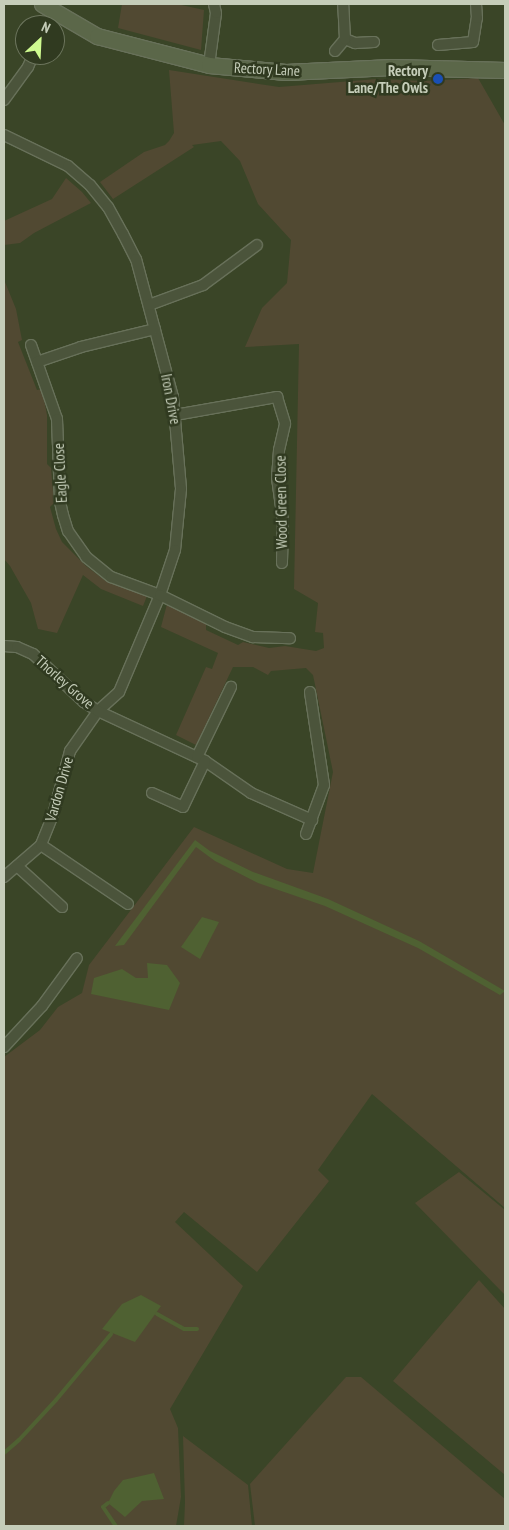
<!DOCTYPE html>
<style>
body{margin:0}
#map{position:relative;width:509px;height:1530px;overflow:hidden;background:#3a4527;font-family:"PT Sans Narrow",sans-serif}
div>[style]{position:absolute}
.green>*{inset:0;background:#514932}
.water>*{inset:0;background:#4f6132}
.stream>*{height:4px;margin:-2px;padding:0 2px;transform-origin:2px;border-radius:2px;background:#4f6132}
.roads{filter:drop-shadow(1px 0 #68715a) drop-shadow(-1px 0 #68715a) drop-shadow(0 1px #68715a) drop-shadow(0 -1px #68715a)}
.street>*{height:10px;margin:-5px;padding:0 5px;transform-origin:5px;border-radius:5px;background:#4b543b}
.secondary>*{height:15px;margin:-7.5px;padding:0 7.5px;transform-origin:7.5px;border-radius:7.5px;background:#5b6749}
.dots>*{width:14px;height:14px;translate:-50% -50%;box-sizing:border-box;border:2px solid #303a20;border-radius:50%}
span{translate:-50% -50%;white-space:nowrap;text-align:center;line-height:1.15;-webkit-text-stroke:5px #303a20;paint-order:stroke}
.street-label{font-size:15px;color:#c5cdb9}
.poi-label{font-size:15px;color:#c5cdb9;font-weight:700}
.right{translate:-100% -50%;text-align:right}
.frame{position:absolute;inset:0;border:5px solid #c5cdb9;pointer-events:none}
.north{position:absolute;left:15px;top:15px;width:50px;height:50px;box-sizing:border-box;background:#303a20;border:1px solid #6c755d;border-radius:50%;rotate:25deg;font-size:14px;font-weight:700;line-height:20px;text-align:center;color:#c5cdb9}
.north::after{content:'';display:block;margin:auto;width:18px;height:22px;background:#cffb90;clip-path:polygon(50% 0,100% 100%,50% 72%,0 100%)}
</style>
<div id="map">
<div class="green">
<i style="clip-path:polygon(122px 4px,177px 4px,204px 10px,201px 50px,118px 28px)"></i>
<i style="clip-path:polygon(169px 70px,279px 87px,377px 79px,424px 81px,478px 78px,505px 125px,505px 1208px,372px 1094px,318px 1170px,329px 1181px,257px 1272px,184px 1212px,175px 1222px,243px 1286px,170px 1409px,178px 1428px,181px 1497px,176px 1526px,4px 1526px,4px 1057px,40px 1030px,58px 1007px,82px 993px,89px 965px,194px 827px,287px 869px,313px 873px,333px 772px,313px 675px,306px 668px,271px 671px,268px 675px,253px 667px,233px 667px,196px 745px,176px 735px,206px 667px,212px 669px,218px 653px,161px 627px,167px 604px,206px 623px,206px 630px,238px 645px,243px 642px,269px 648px,285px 646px,316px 651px,324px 648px,323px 633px,315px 632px,318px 603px,294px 589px,299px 344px,245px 347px,262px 308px,287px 283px,291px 240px,258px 204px,240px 161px,221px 141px,192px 145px,194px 147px,113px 199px,100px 182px,144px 152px,165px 145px,169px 141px,174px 133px)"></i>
<i style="clip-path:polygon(66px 178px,82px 192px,91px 203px,34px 233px,20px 243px,4px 245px,4px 221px,52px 199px)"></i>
<i style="clip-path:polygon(4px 256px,5px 282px,16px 309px,22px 340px,18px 342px,37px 390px,42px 389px,47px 415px,47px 464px,51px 468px,54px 503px,50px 507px,56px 529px,62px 542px,86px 566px,107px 582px,147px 596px,143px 606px,101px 589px,83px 575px,57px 633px,38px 629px,31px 603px,10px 566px,4px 559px)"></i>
<i style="clip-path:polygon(459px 1172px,505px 1210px,505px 1295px,415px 1203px)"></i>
<i style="clip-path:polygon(479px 1280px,505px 1309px,505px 1475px,393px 1381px)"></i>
<i style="clip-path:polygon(346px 1377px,361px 1377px,505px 1499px,505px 1526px,255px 1526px,250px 1484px)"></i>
<i style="clip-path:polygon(183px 1436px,248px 1485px,252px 1526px,184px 1526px,185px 1502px)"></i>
</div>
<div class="water">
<i style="clip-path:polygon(195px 840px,210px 851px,253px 872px,328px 899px,419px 941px,505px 991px,500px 995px,418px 948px,325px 906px,258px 883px,215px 861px,196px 847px,124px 945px,115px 946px)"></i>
<i style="clip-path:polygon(202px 917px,219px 922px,200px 959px,181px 947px)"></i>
<i style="clip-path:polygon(147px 963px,167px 965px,180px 983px,169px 1010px,91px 994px,94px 978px,122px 969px,136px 978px,148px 978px)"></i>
<i style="clip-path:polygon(141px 1295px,161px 1306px,135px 1342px,102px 1329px,122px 1304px)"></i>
<i style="clip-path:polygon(154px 1473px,164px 1499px,142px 1501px,125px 1517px,108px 1503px,114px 1491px,123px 1480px)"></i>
</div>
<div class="stream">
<i style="left:157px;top:1314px;width:31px;rotate:29deg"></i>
<i style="left:184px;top:1329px;width:13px"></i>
<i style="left:4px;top:1453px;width:20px;rotate:-41deg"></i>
<i style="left:19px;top:1440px;width:54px;rotate:-47.2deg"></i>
<i style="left:56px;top:1400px;width:86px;rotate:-50.2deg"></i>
<i style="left:108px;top:1503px;width:6px;rotate:141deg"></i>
<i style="left:103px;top:1507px;width:23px;rotate:56deg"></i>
</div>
<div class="roads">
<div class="street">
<i style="left:345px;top:39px;width:11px;rotate:22deg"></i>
<i style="left:355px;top:43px;width:19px;rotate:-3deg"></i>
<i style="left:438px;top:45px;width:35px;rotate:-5deg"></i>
<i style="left:473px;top:42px;width:24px;rotate:-81deg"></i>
<i style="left:477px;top:18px;width:14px;rotate:-94deg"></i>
<i style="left:335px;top:51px;width:16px;rotate:-50deg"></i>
<i style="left:345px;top:39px;width:35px;rotate:-93deg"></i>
<i style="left:209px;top:65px;width:52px;rotate:-82.3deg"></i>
<i style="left:216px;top:13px;width:9px;rotate:-103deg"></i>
<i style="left:4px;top:100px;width:41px;rotate:-54deg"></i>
<i style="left:28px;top:67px;width:13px;rotate:-67deg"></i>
<i style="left:4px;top:135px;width:71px;rotate:25.8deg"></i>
<i style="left:68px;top:166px;width:29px;rotate:41deg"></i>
<i style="left:90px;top:185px;width:28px;rotate:51deg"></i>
<i style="left:108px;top:207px;width:31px;rotate:61deg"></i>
<i style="left:123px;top:234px;width:28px;rotate:63deg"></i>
<i style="left:136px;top:259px;width:143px;rotate:75deg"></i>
<i style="left:173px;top:397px;width:92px;rotate:85deg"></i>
<i style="left:181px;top:489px;width:61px;rotate:95.6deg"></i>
<i style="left:175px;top:550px;width:47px;rotate:108.4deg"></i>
<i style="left:160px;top:595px;width:105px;rotate:112.9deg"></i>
<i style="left:119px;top:692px;width:28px;rotate:138deg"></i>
<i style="left:98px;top:711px;width:49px;rotate:125deg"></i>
<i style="left:70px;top:751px;width:66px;rotate:104.9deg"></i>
<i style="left:53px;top:815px;width:32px;rotate:112deg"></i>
<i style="left:41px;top:845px;width:49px;rotate:139.1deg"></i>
<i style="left:149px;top:305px;width:58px;rotate:-20.3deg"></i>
<i style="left:203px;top:285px;width:67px;rotate:-36.5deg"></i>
<i style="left:31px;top:345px;width:78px;rotate:70.6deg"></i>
<i style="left:57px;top:419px;width:83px;rotate:87.9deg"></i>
<i style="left:60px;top:502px;width:13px;rotate:77deg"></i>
<i style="left:63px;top:515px;width:17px;rotate:73deg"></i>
<i style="left:68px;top:531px;width:32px;rotate:55deg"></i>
<i style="left:86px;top:557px;width:32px;rotate:39deg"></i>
<i style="left:111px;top:577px;width:52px;rotate:20.2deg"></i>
<i style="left:160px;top:595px;width:72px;rotate:26.2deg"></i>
<i style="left:225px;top:627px;width:30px;rotate:20deg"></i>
<i style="left:253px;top:637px;width:37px;rotate:2deg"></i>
<i style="left:37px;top:362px;width:46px;rotate:-18.8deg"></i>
<i style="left:81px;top:347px;width:76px;rotate:-13.7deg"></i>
<i style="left:175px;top:415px;width:104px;rotate:-10deg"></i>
<i style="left:277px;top:397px;width:28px;rotate:73deg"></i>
<i style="left:285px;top:424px;width:27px;rotate:103deg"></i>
<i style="left:279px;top:450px;width:28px;rotate:94deg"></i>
<i style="left:277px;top:478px;width:43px;rotate:82.1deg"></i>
<i style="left:283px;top:521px;width:42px;rotate:91.4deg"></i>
<i style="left:4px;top:646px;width:13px;rotate:4deg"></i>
<i style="left:17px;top:647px;width:17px;rotate:24deg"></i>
<i style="left:33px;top:654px;width:70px;rotate:43.3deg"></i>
<i style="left:84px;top:702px;width:17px;rotate:33deg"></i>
<i style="left:98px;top:711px;width:118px;rotate:25deg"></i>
<i style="left:205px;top:761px;width:56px;rotate:34.8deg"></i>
<i style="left:251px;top:793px;width:67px;rotate:23.9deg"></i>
<i style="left:197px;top:757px;width:78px;rotate:-64.1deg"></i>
<i style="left:152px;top:793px;width:34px;rotate:24deg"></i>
<i style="left:183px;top:807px;width:51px;rotate:-64.4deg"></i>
<i style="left:306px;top:834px;width:52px;rotate:-69.8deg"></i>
<i style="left:324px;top:785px;width:94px;rotate:-98.6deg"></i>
<i style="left:41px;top:845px;width:105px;rotate:34.1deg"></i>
<i style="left:17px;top:866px;width:61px;rotate:42.3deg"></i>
<i style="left:4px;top:1047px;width:56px;rotate:-47.2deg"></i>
<i style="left:42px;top:1006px;width:59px;rotate:-53.9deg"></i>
</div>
<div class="secondary">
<i style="left:42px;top:4px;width:64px;rotate:30.2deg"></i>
<i style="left:97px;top:36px;width:116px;rotate:14.5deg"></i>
<i style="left:209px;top:65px;width:77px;rotate:5.2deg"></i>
<i style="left:286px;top:72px;width:106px;rotate:-2.7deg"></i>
<i style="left:392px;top:67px;width:113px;rotate:1.5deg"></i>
</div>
</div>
<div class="dots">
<i style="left:438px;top:79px;background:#1a4fb4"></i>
</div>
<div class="street-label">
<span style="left:267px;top:69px;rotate:3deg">Rectory Lane</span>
<span style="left:171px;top:399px;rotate:79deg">Iron Drive</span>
<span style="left:60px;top:473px;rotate:-93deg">Eagle Close</span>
<span style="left:281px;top:502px;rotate:-91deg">Wood Green Close</span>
<span style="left:65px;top:682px;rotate:41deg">Thorley Grove</span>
<span style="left:59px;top:789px;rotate:-74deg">Vardon Drive</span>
</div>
<div class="poi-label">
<span class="right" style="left:428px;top:79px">Rectory<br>Lane/The Owls</span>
</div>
<div class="frame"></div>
<div class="north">N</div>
</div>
